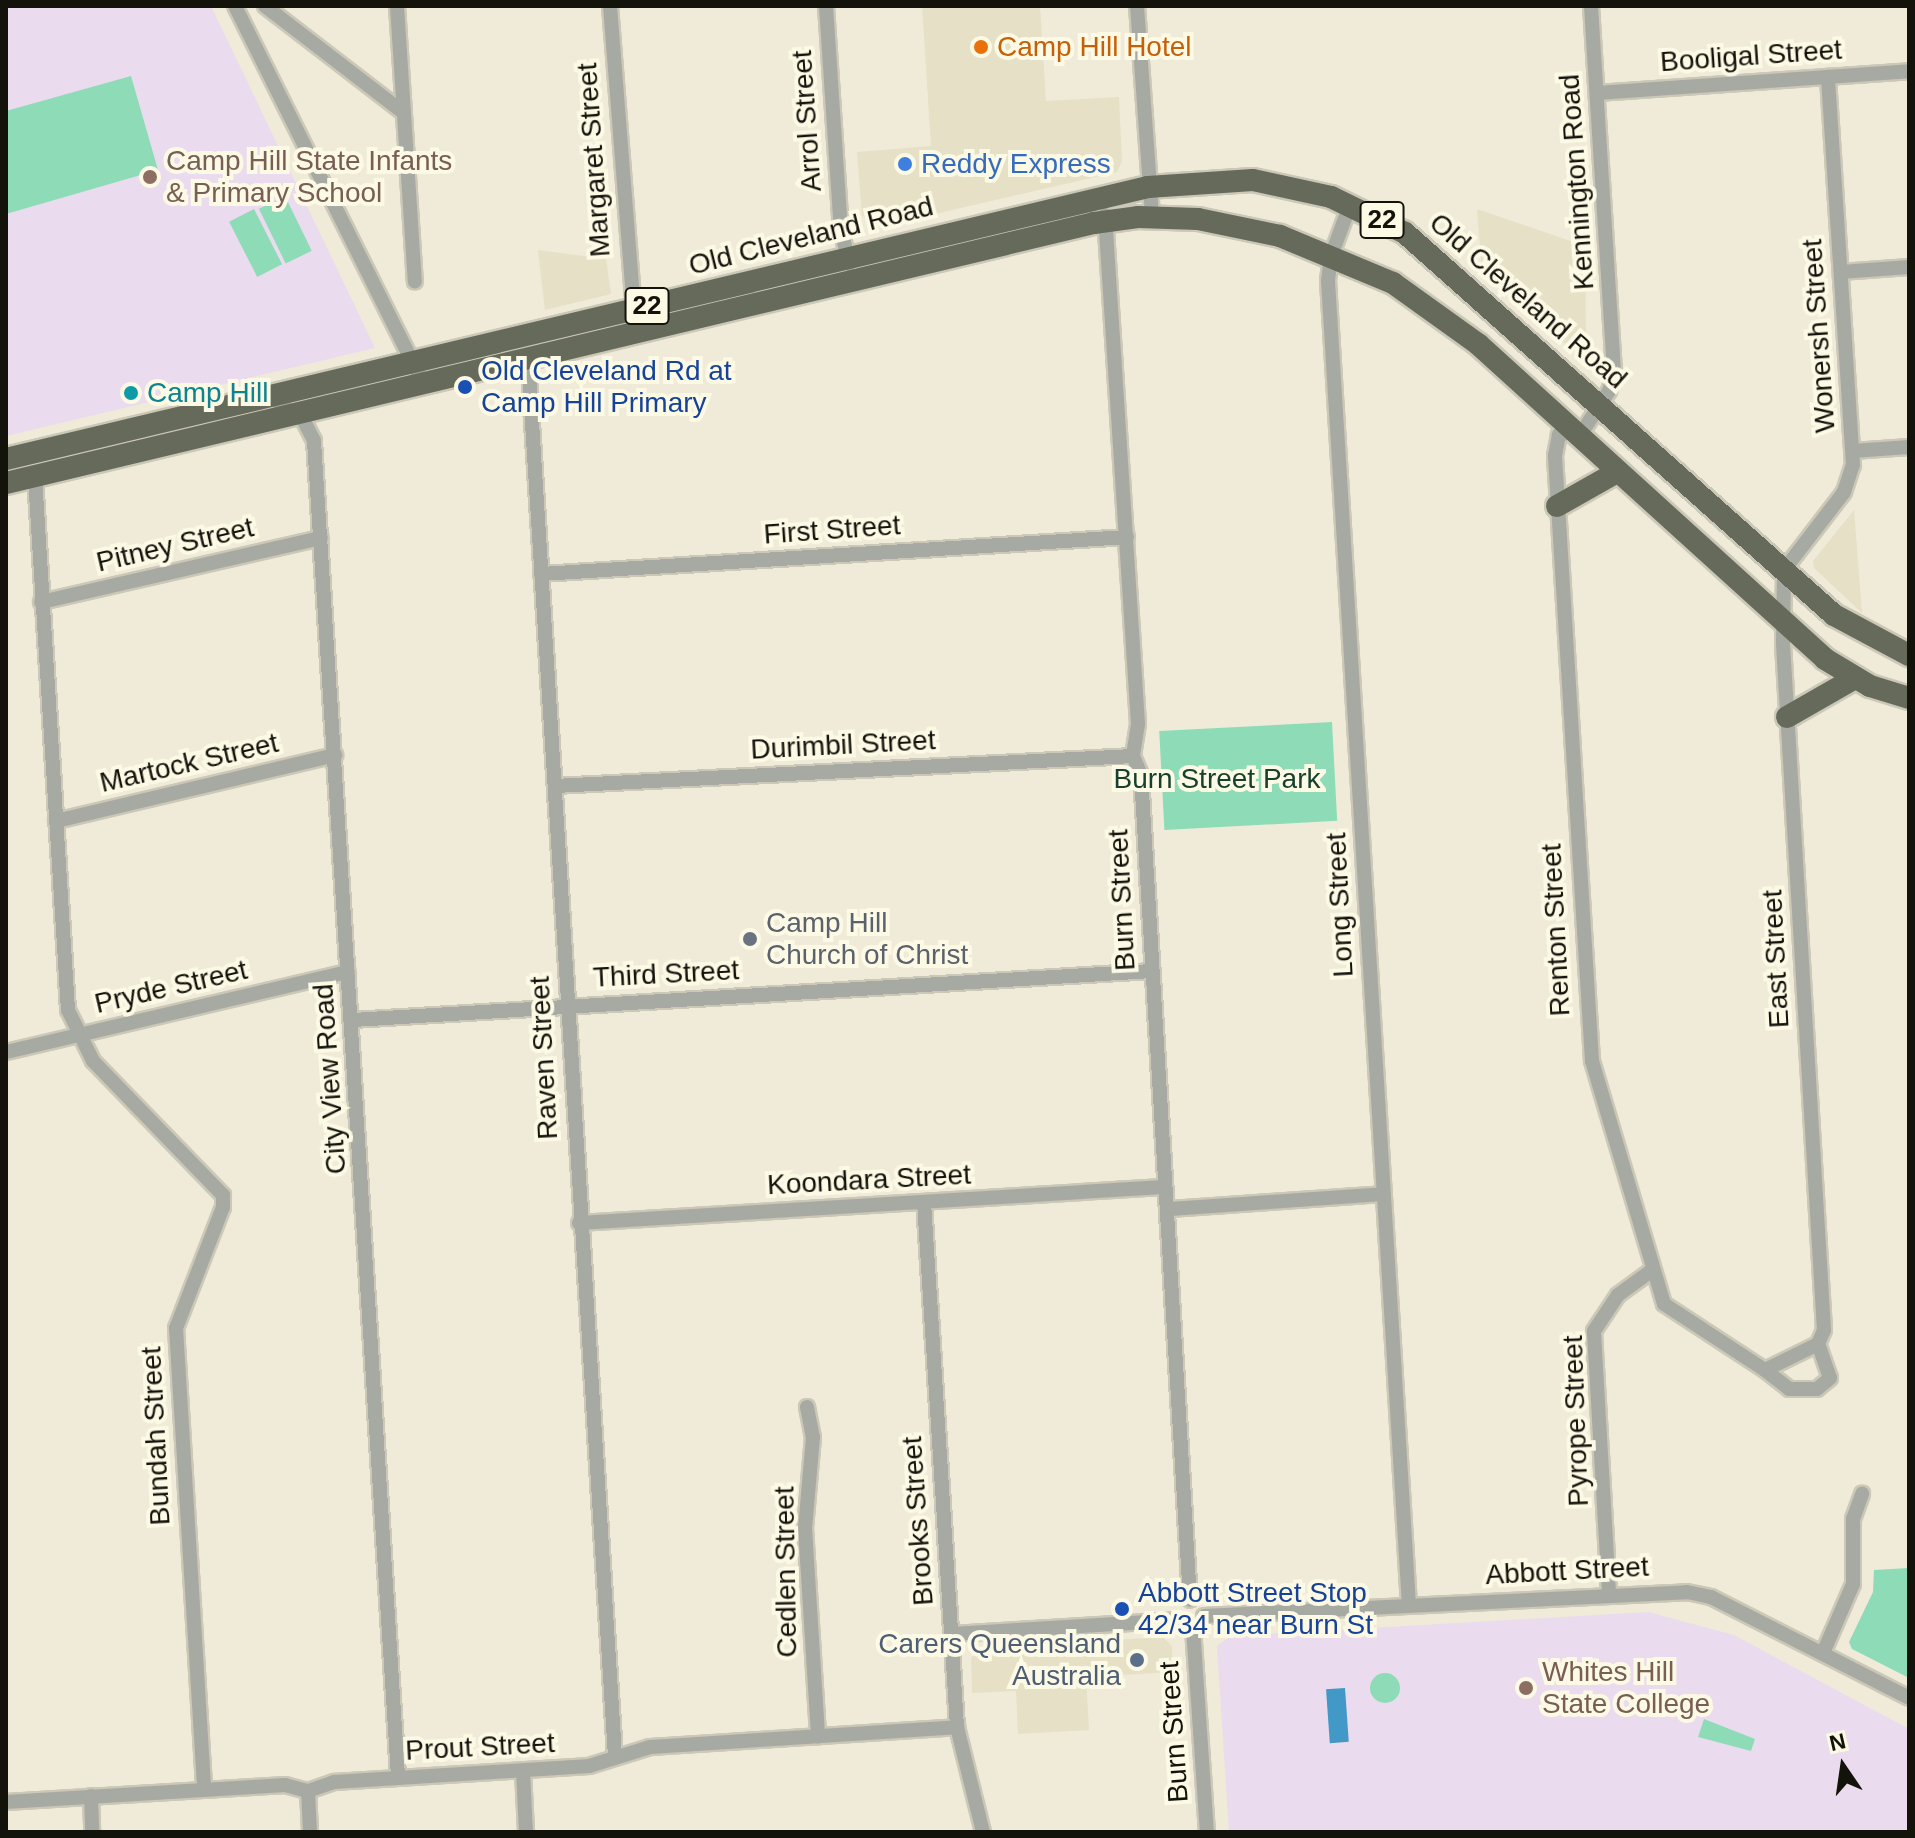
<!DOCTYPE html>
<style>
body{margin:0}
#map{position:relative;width:1915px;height:1838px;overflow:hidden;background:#efebd8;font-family:Helvetica,sans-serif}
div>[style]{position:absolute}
.built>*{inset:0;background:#e5e0c6}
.education>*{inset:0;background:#eadbee}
.green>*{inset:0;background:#8edcb7;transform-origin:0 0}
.round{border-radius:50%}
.water>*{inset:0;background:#4298c6;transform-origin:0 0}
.roads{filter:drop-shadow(2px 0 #ccc8b7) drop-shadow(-2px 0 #ccc8b7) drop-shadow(0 2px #ccc8b7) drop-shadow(0 -2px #ccc8b7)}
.minor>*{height:14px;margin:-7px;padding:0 7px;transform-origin:7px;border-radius:7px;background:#a7aaa2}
.trunk>*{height:22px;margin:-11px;padding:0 11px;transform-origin:11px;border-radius:11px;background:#656a5a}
.dots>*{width:22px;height:22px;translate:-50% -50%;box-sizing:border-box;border:4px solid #fcf9e5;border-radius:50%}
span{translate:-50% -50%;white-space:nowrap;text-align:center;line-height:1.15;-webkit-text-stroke:8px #fcf9e5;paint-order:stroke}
.shield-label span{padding:2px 6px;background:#fcf9e5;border:2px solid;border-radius:6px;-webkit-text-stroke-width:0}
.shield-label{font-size:26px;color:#13120b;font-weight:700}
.food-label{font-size:28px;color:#c56008}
.left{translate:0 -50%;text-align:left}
.street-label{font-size:28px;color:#13120b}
.education-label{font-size:28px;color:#785e54}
.shop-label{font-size:28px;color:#366cbe}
.transit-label{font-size:28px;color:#164399}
.culture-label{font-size:28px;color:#0d838f}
.park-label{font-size:28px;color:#18402f}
.worship-label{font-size:28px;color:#5b616d}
.service-label{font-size:28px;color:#4e5e75}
.right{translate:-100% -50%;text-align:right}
.frame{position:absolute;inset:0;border:8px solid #13120b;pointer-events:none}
.north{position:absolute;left:1803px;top:1726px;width:80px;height:80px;-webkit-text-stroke:6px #fcf9e5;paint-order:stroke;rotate:347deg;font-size:22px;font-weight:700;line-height:32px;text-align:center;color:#13120b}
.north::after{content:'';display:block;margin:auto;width:28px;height:36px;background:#13120b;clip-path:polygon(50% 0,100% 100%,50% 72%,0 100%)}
</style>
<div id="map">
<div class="built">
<i style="clip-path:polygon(922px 6px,1040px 6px,1046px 101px,1119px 97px,1122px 161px,1117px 172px,874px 228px,862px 215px,857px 152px,931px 146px)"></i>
<i style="clip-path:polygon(1477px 209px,1585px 246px,1586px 340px,1563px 343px,1482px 270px)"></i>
<i style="clip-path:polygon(538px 250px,606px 259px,611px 294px,545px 310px)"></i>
<i style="clip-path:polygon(1854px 510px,1862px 613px,1814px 568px,1813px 561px)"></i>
<i style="clip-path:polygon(1163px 1637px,1172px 1646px,1173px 1672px,1086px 1677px,1089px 1730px,1018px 1734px,1016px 1691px,972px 1693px,971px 1658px,979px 1648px)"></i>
</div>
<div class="education">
<i style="clip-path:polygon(6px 6px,211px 6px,375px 348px,6px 436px)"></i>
<i style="clip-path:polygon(1648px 1612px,1734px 1635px,1909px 1729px,1909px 1832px,1229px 1832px,1217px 1646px,1231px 1636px)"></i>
</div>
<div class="green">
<i style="clip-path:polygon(131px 76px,158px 170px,6px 214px,6px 111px)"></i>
<i style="left:285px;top:196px;width:61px;height:29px;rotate:64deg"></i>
<i style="left:254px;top:209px;width:62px;height:28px;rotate:63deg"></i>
<i style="left:1332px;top:722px;width:99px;height:173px;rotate:87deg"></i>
<i style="clip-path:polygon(1909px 1568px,1909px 1678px,1852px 1649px,1849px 1642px,1873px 1592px,1874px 1570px)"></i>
<i class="round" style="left:1370px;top:1673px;width:30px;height:30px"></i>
<i style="clip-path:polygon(1704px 1719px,1755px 1739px,1751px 1751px,1698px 1737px)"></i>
</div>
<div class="water">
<i style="left:1345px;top:1688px;width:54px;height:19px;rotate:86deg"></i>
</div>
<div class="roads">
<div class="minor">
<i style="left:235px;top:6px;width:421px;rotate:63.5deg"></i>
<i style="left:265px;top:6px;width:175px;rotate:37.6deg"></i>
<i style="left:397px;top:6px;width:276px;rotate:86.3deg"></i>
<i style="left:610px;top:6px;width:304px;rotate:85.5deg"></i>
<i style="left:826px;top:6px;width:224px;rotate:86.2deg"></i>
<i style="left:841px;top:229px;width:36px;rotate:77deg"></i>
<i style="left:1137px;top:6px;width:212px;rotate:85.9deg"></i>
<i style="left:1591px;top:6px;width:369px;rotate:86.4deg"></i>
<i style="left:1614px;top:374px;width:18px;rotate:106deg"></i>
<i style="left:1609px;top:391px;width:45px;rotate:123.3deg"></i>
<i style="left:1584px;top:429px;width:26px;rotate:167deg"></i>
<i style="left:1559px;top:435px;width:21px;rotate:101deg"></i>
<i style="left:1555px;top:456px;width:606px;rotate:86.5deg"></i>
<i style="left:1592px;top:1061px;width:253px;rotate:73.5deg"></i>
<i style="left:1664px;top:1304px;width:121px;rotate:33.2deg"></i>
<i style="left:1765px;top:1370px;width:59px;rotate:-26.1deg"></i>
<i style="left:1597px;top:93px;width:313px;rotate:-4deg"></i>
<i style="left:1350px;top:205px;width:54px;rotate:110.4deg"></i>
<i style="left:1331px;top:256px;width:25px;rotate:97deg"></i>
<i style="left:1328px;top:281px;width:1327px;rotate:86.5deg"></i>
<i style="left:1105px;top:215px;width:510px;rotate:86.29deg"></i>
<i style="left:1138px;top:724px;width:32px;rotate:99deg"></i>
<i style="left:1133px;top:756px;width:21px;rotate:67deg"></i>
<i style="left:1141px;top:775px;width:826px;rotate:86.6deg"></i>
<i style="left:1841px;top:272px;width:68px;rotate:-4.2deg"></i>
<i style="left:528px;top:358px;width:1400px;rotate:86.44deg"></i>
<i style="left:270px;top:396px;width:42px;rotate:36.3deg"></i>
<i style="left:304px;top:421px;width:22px;rotate:63deg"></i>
<i style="left:314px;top:441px;width:1340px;rotate:86.4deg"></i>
<i style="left:1853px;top:451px;width:56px;rotate:-4.1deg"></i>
<i style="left:35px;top:477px;width:534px;rotate:86.46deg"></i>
<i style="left:68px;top:1010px;width:57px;rotate:63.9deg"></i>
<i style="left:93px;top:1061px;width:187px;rotate:45.9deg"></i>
<i style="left:223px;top:1195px;width:12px;rotate:90deg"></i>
<i style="left:223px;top:1207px;width:130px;rotate:111.2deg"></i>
<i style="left:176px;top:1328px;width:462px;rotate:86.5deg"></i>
<i style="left:541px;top:574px;width:587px;rotate:-3.61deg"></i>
<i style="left:41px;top:602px;width:287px;rotate:-12.9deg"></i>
<i style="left:555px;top:786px;width:579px;rotate:-2.97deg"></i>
<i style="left:56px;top:821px;width:287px;rotate:-13.3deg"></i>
<i style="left:353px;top:1020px;width:801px;rotate:-3.51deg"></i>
<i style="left:6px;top:1052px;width:351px;rotate:-13.2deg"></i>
<i style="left:924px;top:1202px;width:526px;rotate:86.4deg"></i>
<i style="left:957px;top:1727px;width:108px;rotate:76.1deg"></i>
<i style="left:1170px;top:1209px;width:213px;rotate:-4deg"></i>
<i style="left:579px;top:1223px;width:585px;rotate:-3.53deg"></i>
<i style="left:1818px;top:1344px;width:15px;rotate:-67deg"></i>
<i style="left:1824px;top:1330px;width:688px;rotate:-93.42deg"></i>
<i style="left:1783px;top:643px;width:73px;rotate:-89.2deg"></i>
<i style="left:1784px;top:570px;width:98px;rotate:-52.4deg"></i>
<i style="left:1844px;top:492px;width:28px;rotate:-72deg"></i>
<i style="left:1853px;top:465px;width:389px;rotate:-93.7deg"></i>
<i style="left:1765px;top:1370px;width:31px;rotate:38deg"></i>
<i style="left:1789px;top:1389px;width:28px"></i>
<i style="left:1817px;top:1389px;width:17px;rotate:-40deg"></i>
<i style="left:1830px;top:1378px;width:36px;rotate:-109deg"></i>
<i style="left:807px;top:1407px;width:31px;rotate:79deg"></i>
<i style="left:813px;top:1437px;width:91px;rotate:95deg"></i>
<i style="left:805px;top:1528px;width:209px;rotate:86.4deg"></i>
<i style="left:1609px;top:1593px;width:262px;rotate:-93.3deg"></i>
<i style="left:1594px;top:1331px;width:43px;rotate:-56.3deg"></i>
<i style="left:1618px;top:1295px;width:41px;rotate:-36deg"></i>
<i style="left:1204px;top:1616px;width:484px;rotate:-2.8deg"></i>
<i style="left:1687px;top:1592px;width:25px;rotate:12deg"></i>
<i style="left:1711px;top:1597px;width:222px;rotate:27deg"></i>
<i style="left:1193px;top:1628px;width:204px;rotate:86.1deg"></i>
<i style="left:951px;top:1634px;width:226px;rotate:-3.5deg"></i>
<i style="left:1823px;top:1653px;width:75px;rotate:-66.5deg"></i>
<i style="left:1853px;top:1584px;width:65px;rotate:-90deg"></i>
<i style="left:1853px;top:1519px;width:27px;rotate:-70deg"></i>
<i style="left:523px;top:1771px;width:61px;rotate:87.2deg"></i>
<i style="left:308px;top:1791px;width:41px;rotate:87.2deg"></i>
<i style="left:91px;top:1796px;width:36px;rotate:88deg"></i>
<i style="left:6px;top:1802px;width:280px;rotate:-3.5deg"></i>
<i style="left:285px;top:1785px;width:24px;rotate:15deg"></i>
<i style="left:308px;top:1791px;width:28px;rotate:-19deg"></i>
<i style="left:334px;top:1782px;width:256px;rotate:-3.6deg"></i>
<i style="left:589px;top:1766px;width:64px;rotate:-17.3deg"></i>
<i style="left:650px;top:1747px;width:308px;rotate:-3.7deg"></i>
</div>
<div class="trunk">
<i style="left:6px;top:459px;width:1174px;rotate:-13.4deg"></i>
<i style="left:1148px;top:187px;width:105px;rotate:-3.8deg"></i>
<i style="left:1253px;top:180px;width:80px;rotate:12.3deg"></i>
<i style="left:1331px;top:197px;width:82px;rotate:25.9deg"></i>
<i style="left:1405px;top:233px;width:574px;rotate:41.68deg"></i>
<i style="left:1834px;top:615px;width:85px;rotate:28.1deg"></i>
<i style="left:6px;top:483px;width:1119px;rotate:-13.44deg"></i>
<i style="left:1094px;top:223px;width:44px;rotate:-7.8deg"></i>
<i style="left:1138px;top:217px;width:60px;rotate:1.9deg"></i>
<i style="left:1198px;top:219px;width:84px;rotate:11.7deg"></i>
<i style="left:1280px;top:236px;width:122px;rotate:22.6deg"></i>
<i style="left:1393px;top:283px;width:105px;rotate:35.7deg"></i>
<i style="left:1478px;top:344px;width:469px;rotate:42.2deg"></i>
<i style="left:1825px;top:659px;width:52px;rotate:31deg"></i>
<i style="left:1870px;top:686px;width:41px;rotate:17.1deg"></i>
<i style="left:1557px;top:506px;width:69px;rotate:-29.5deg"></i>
<i style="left:1787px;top:717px;width:78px;rotate:-29.8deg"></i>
</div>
</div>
<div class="dots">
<i style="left:981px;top:47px;background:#e8710a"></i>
<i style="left:905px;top:164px;background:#3f7fe0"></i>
<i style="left:150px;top:177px;background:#8d6e63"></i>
<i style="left:465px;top:387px;background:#1a4fb4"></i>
<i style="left:131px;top:393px;background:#0f9aa8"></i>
<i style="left:750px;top:939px;background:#6b7280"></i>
<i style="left:1122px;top:1609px;background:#1a4fb4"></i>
<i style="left:1137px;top:1660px;background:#5c6f8a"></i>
<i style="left:1526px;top:1688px;background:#8d6e63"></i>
</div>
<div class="shield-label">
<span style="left:1382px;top:220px">22</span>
<span style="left:647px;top:306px">22</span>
</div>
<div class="food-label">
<span class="left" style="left:997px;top:47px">Camp Hill Hotel</span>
</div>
<div class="street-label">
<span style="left:1751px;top:56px;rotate:-4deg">Booligal Street</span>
<span style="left:807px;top:121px;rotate:-94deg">Arrol Street</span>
<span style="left:594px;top:160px;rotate:-94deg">Margaret Street</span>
<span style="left:1577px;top:182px;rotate:-94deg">Kennington Road</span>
<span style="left:811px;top:236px;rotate:-14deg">Old Cleveland Road</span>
<span style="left:1528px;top:301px;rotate:41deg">Old Cleveland Road</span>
<span style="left:1819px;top:336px;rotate:-94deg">Wonersh Street</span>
<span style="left:832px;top:530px;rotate:-4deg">First Street</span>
<span style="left:175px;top:545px;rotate:-13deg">Pitney Street</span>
<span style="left:843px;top:745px;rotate:-3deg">Durimbil Street</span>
<span style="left:189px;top:763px;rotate:-13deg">Martock Street</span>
<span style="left:1122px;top:900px;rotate:-93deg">Burn Street</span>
<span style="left:1340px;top:905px;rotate:-93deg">Long Street</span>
<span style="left:1556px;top:930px;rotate:-93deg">Renton Street</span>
<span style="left:1776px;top:959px;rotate:-93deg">East Street</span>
<span style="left:666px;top:974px;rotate:-3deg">Third Street</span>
<span style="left:171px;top:987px;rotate:-13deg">Pryde Street</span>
<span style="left:544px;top:1058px;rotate:-93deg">Raven Street</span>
<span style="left:330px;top:1079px;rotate:-94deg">City View Road</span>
<span style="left:869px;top:1180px;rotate:-3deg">Koondara Street</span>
<span style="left:1576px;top:1421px;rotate:-92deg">Pyrope Street</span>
<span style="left:156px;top:1436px;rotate:-93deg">Bundah Street</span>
<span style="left:918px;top:1521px;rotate:-94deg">Brooks Street</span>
<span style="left:1567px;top:1571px;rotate:-3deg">Abbott Street</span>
<span style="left:786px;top:1572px;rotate:-91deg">Cedlen Street</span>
<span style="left:1174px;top:1732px;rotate:-94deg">Burn Street</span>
<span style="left:480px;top:1747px;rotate:-3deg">Prout Street</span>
</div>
<div class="education-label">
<span class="left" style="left:166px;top:177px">Camp Hill State Infants<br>&amp; Primary School</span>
<span class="left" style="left:1542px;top:1688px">Whites Hill<br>State College</span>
</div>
<div class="shop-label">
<span class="left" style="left:921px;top:164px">Reddy Express</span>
</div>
<div class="transit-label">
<span class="left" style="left:481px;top:387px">Old Cleveland Rd at<br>Camp Hill Primary</span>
<span class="left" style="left:1138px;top:1609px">Abbott Street Stop<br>42/34 near Burn St</span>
</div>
<div class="culture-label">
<span class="left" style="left:147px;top:393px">Camp Hill</span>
</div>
<div class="park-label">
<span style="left:1217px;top:779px">Burn Street Park</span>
</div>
<div class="worship-label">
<span class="left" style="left:766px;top:939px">Camp Hill<br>Church of Christ</span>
</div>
<div class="service-label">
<span class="right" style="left:1121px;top:1660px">Carers Queensland<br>Australia</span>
</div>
<div class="frame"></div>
<div class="north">N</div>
</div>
